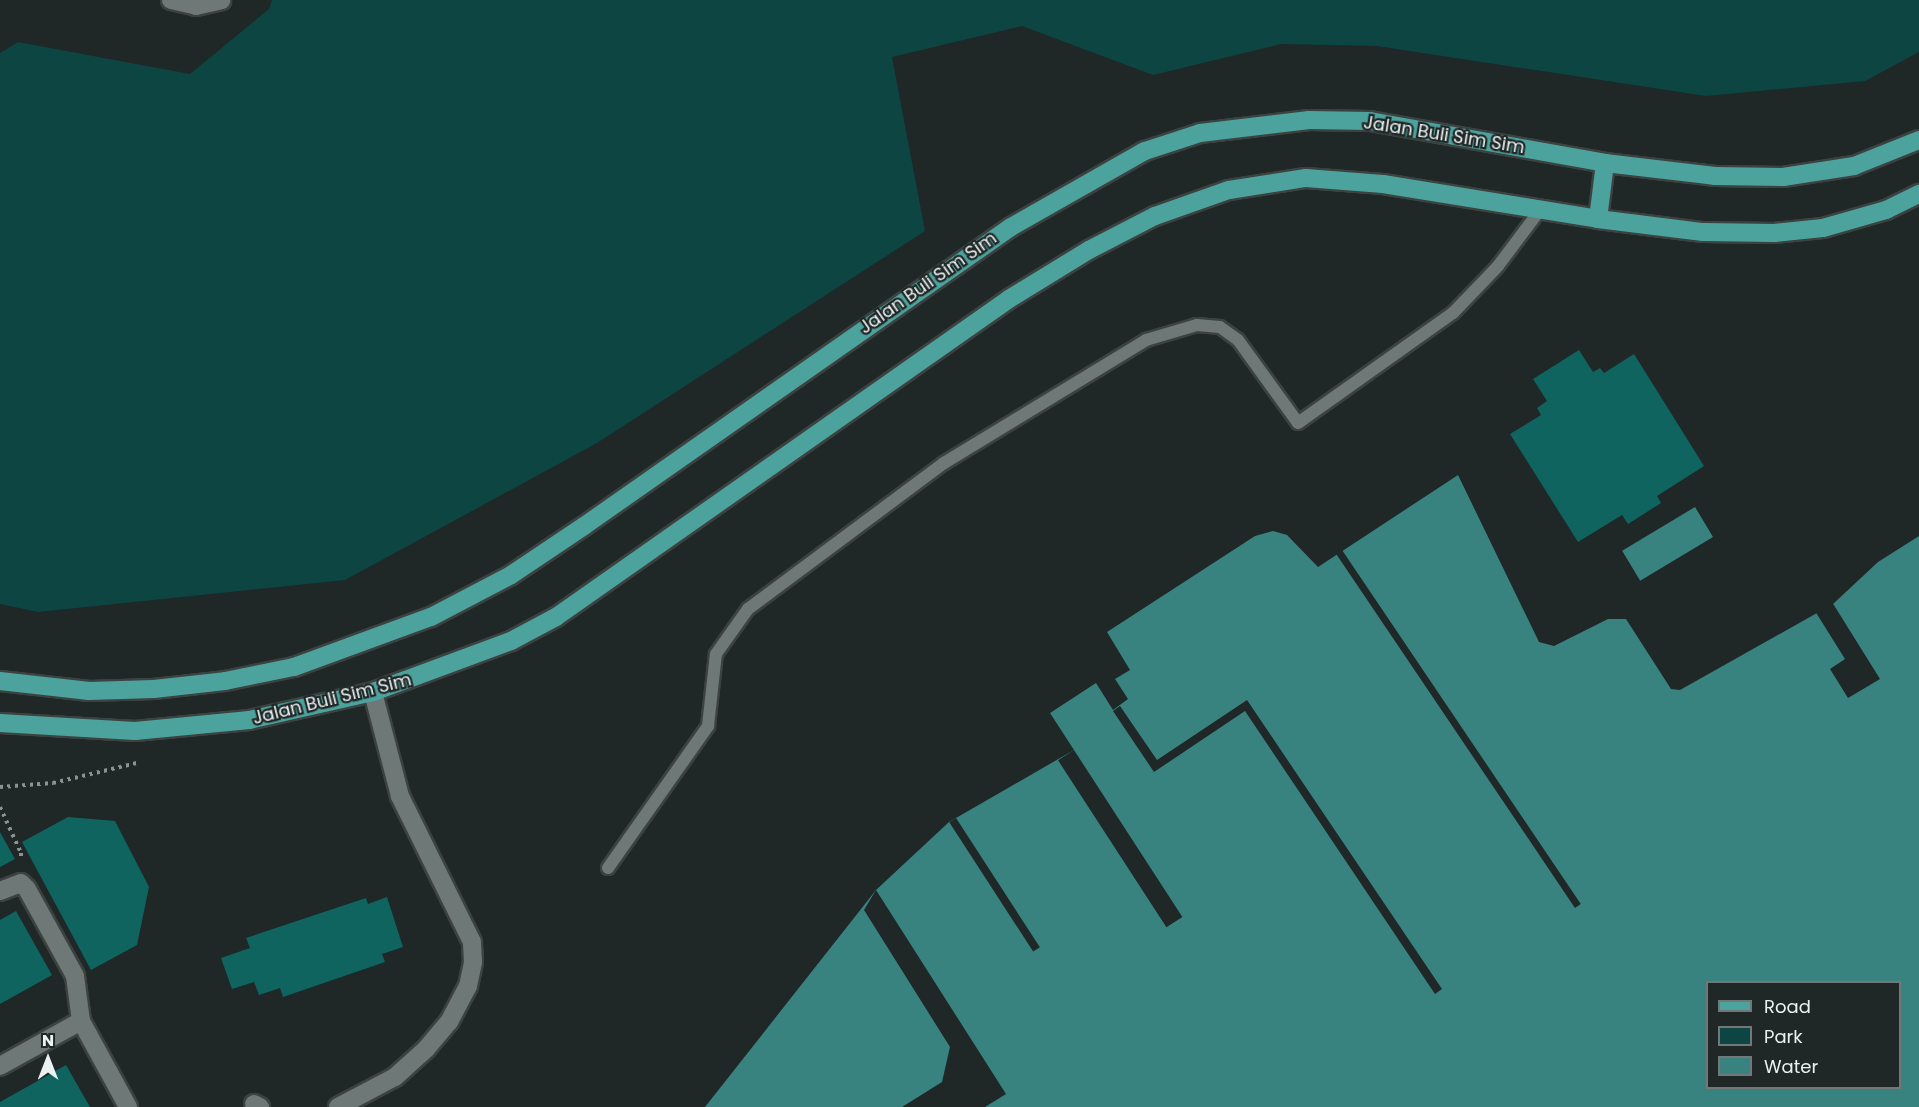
<!DOCTYPE html>
<style>
body{margin:0}
#map{position:relative;width:1919px;height:1107px;overflow:hidden;background:#1f2727;font-family:Poppins,sans-serif}
div>[style]{position:absolute}
.green>*{inset:0;background:#0d4542}
.water>*{inset:0;background:#38837f;transform-origin:0 0}
.pier>*{inset:0;background:#1f2727;transform-origin:0 0}
.building>*{inset:0;background:#0f6460}
.path>*{height:4px;margin-top:-2px;transform-origin:0;background:repeating-linear-gradient(90deg,#8b9292 0 3px,transparent 0 7.5px)}
.roads{filter:drop-shadow(2px 0 #3b4240) drop-shadow(-2px 0 #3b4240) drop-shadow(0 2px #3b4240) drop-shadow(0 -2px #3b4240)}
.lane>*{height:12px;margin:-6px;padding:0 6px;transform-origin:6px;border-radius:6px;background:#6e7877}
.street>*{height:18px;margin:-9px;padding:0 9px;transform-origin:9px;border-radius:9px;background:#6e7877}
.primary>*{height:18px;margin:-9px;padding:0 9px;transform-origin:9px;border-radius:9px;background:#4ca39e}
span{translate:-50% -50%;white-space:nowrap;text-align:center;line-height:1.15;-webkit-text-stroke:4.5px #1f2727;paint-order:stroke}
.street-label{font-size:18px;color:#ebf1f0}
.legend{position:absolute;left:1706px;top:981px;width:195px;height:108px;box-sizing:border-box;background:#1f2727;border:2px solid #717877;margin:0;padding:8px 10px;list-style:none;font-size:18px;color:#ebf1f0}
.legend li{display:flex;align-items:center;gap:12px;height:30px}
.legend b{width:30px;border:2px solid #717877}
.north{position:absolute;left:18px;top:1029px;width:60px;height:60px;-webkit-text-stroke:4px #1f2727;paint-order:stroke;rotate:0deg;font-size:16px;font-weight:700;line-height:24px;text-align:center;color:#ebf1f0}
.north::after{content:'';display:block;margin:auto;width:21px;height:27px;background:#ebf1f0;clip-path:polygon(50% 0,100% 100%,50% 72%,0 100%)}
</style>
<div id="map">
<div class="green">
<i style="clip-path:polygon(272px 0,1919px 0,1919px 52px,1865px 81px,1706px 96px,1377px 46px,1281px 44px,1153px 75px,1022px 26px,892px 57px,925px 231px,597px 443px,345px 580px,38px 612px,0 604px,0 53px,18px 42px,190px 74px,269px 9px)"></i>
</div>
<div class="water">
<i style="clip-path:polygon(evenodd,1458px 475px,1539px 642px,1554px 646px,1608px 619px,1626px 619px,1671px 689px,1680px 690px,1833px 604px,1878px 562px,1919px 536px,1919px 1107px,705px 1107px,876px 890px,949px 822px,1074px 750px,1050px 713px,1096px 683px,1113px 710px,1128px 699px,1115px 679px,1130px 670px,1107px 632px,1255px 536px,1273px 531px,1287px 535px,1318px 567px,1458px 475px,1708px 982px,1900px 982px,1900px 1088px,1708px 1088px,1708px 982px)"></i>
<i style="left:1695px;top:507px;width:35px;height:85px;rotate:59deg"></i>
</div>
<div class="pier">
<i style="left:1342px;top:550px;width:427px;height:7px;rotate:56deg"></i>
<i style="clip-path:polygon(1832px 602px,1880px 679px,1848px 698px,1830px 669px,1845px 659px,1815px 611px)"></i>
<i style="clip-path:polygon(1247px 700px,1442px 989px,1435px 994px,1245px 711px,1154px 772px,1113px 711px,1120px 706px,1157px 760px)"></i>
<i style="left:1074px;top:750px;width:199px;height:19px;rotate:57deg"></i>
<i style="left:956px;top:818px;width:154px;height:8px;rotate:57deg"></i>
<i style="clip-path:polygon(876px 890px,1006px 1094px,985px 1107px,902px 1107px,942px 1082px,950px 1047px,864px 910px)"></i>
</div>
<div class="building">
<i style="clip-path:polygon(1579px 350px,1593px 372px,1600px 368px,1604px 373px,1634px 354px,1704px 466px,1657px 496px,1661px 503px,1628px 524px,1622px 515px,1578px 542px,1510px 434px,1541px 415px,1537px 408px,1547px 401px,1533px 379px)"></i>
<i style="clip-path:polygon(68px 817px,115px 821px,149px 887px,137px 945px,91px 970px,22px 842px)"></i>
<i style="clip-path:polygon(0 832px,15px 859px,0 867px)"></i>
<i style="clip-path:polygon(387px 897px,403px 947px,382px 954px,385px 962px,283px 997px,280px 988px,259px 995px,254px 982px,232px 989px,221px 958px,250px 948px,246px 938px,366px 898px,368px 904px)"></i>
<i style="clip-path:polygon(16px 911px,52px 975px,0 1004px,0 920px)"></i>
<i style="clip-path:polygon(66px 1065px,90px 1107px,0 1107px,0 1102px)"></i>
</div>
<div class="path">
<i style="left:0;top:787px;width:53px;rotate:-4.3deg"></i>
<i style="left:53px;top:783px;width:86px;rotate:-13.4deg"></i>
<i style="left:0;top:807px;width:51px;rotate:65.5deg"></i>
<i style="left:21px;top:853px;width:8px;rotate:90deg"></i>
</div>
<div class="roads">
<div class="lane">
<i style="left:608px;top:868px;width:174px;rotate:-54.8deg"></i>
<i style="left:708px;top:726px;width:72px;rotate:-83.7deg"></i>
<i style="left:716px;top:654px;width:55px;rotate:-54.6deg"></i>
<i style="left:748px;top:609px;width:244px;rotate:-36.7deg"></i>
<i style="left:944px;top:463px;width:237px;rotate:-31.3deg"></i>
<i style="left:1146px;top:340px;width:53px;rotate:-16.4deg"></i>
<i style="left:1197px;top:325px;width:23px;rotate:5deg"></i>
<i style="left:1220px;top:327px;width:22px;rotate:36deg"></i>
<i style="left:1238px;top:340px;width:102px;rotate:54.1deg"></i>
<i style="left:1298px;top:423px;width:190px;rotate:-35.4deg"></i>
<i style="left:1453px;top:313px;width:65px;rotate:-46.2deg"></i>
<i style="left:1498px;top:266px;width:70px;rotate:-53.1deg"></i>
</div>
<div class="street">
<i style="left:171px;top:0;width:26px;rotate:13deg"></i>
<i style="left:196px;top:6px;width:26px;rotate:-13deg"></i>
<i style="left:0;top:891px;width:22px;rotate:-21deg"></i>
<i style="left:21px;top:883px;width:8px;rotate:45deg"></i>
<i style="left:27px;top:889px;width:99px;rotate:61.1deg"></i>
<i style="left:75px;top:976px;width:45px;rotate:82.4deg"></i>
<i style="left:81px;top:1021px;width:98px;rotate:61.3deg"></i>
<i style="left:0;top:1066px;width:93px;rotate:-29.1deg"></i>
<i style="left:254px;top:1104px;width:7px;rotate:27deg"></i>
<i style="left:338px;top:1107px;width:64px;rotate:-27.8deg"></i>
<i style="left:395px;top:1077px;width:42px;rotate:-42.1deg"></i>
<i style="left:426px;top:1049px;width:35px;rotate:-50deg"></i>
<i style="left:449px;top:1022px;width:41px;rotate:-62.2deg"></i>
<i style="left:468px;top:986px;width:25px;rotate:-78deg"></i>
<i style="left:473px;top:962px;width:20px;rotate:-93deg"></i>
<i style="left:472px;top:942px;width:163px;rotate:-116.3deg"></i>
<i style="left:400px;top:796px;width:107px;rotate:-104.6deg"></i>
</div>
<div class="primary">
<i style="left:1598px;top:219px;width:56px;rotate:-82.9deg"></i>
<i style="left:0;top:681px;width:90px;rotate:6.4deg"></i>
<i style="left:89px;top:691px;width:65px;rotate:-1.8deg"></i>
<i style="left:154px;top:689px;width:71px;rotate:-6.4deg"></i>
<i style="left:225px;top:681px;width:70px;rotate:-11.5deg"></i>
<i style="left:294px;top:667px;width:146px;rotate:-20.1deg"></i>
<i style="left:431px;top:617px;width:90px;rotate:-27.7deg"></i>
<i style="left:511px;top:575px;width:88px;rotate:-33.9deg"></i>
<i style="left:584px;top:526px;width:521px;rotate:-35deg"></i>
<i style="left:1011px;top:227px;width:154px;rotate:-29.6deg"></i>
<i style="left:1145px;top:151px;width:58px;rotate:-18.1deg"></i>
<i style="left:1200px;top:133px;width:110px;rotate:-6.8deg"></i>
<i style="left:1309px;top:120px;width:61px;rotate:0.9deg"></i>
<i style="left:1370px;top:121px;width:239px;rotate:10.1deg"></i>
<i style="left:1605px;top:163px;width:111px;rotate:6.7deg"></i>
<i style="left:1715px;top:176px;width:68px;rotate:0.8deg"></i>
<i style="left:1783px;top:177px;width:72px;rotate:-8.8deg"></i>
<i style="left:1854px;top:166px;width:70px;rotate:-21.8deg"></i>
<i style="left:0;top:723px;width:135px;rotate:3.4deg"></i>
<i style="left:135px;top:731px;width:115px;rotate:-5.5deg"></i>
<i style="left:249px;top:720px;width:127px;rotate:-12.7deg"></i>
<i style="left:373px;top:692px;width:147px;rotate:-20.3deg"></i>
<i style="left:511px;top:641px;width:51px;rotate:-28.1deg"></i>
<i style="left:556px;top:617px;width:553px;rotate:-35.07deg"></i>
<i style="left:1009px;top:299px;width:94px;rotate:-31.5deg"></i>
<i style="left:1089px;top:250px;width:74px;rotate:-27.3deg"></i>
<i style="left:1155px;top:216px;width:78px;rotate:-19.4deg"></i>
<i style="left:1229px;top:190px;width:78px;rotate:-8.9deg"></i>
<i style="left:1306px;top:178px;width:77px;rotate:4.5deg"></i>
<i style="left:1383px;top:184px;width:218px;rotate:9.2deg"></i>
<i style="left:1598px;top:219px;width:106px;rotate:7.1deg"></i>
<i style="left:1703px;top:232px;width:71px;rotate:0.8deg"></i>
<i style="left:1774px;top:233px;width:49px;rotate:-5.8deg"></i>
<i style="left:1823px;top:228px;width:66px;rotate:-15.9deg"></i>
<i style="left:1886px;top:210px;width:37px;rotate:-26deg"></i>
</div>
</div>
<div class="street-label">
<span style="left:1444px;top:135px;rotate:9deg">Jalan Buli Sim Sim</span>
<span style="left:928px;top:283px;rotate:-35deg">Jalan Buli Sim Sim</span>
<span style="left:332px;top:699px;rotate:-14deg">Jalan Buli Sim Sim</span>
</div>
<ul class="legend">
<li><b style="height:8px;background:#4ca39e"></b>Road</li>
<li><b style="height:16px;background:#0d4542"></b>Park</li>
<li><b style="height:16px;background:#38837f"></b>Water</li>
</ul>
<div class="north">N</div>
</div>
